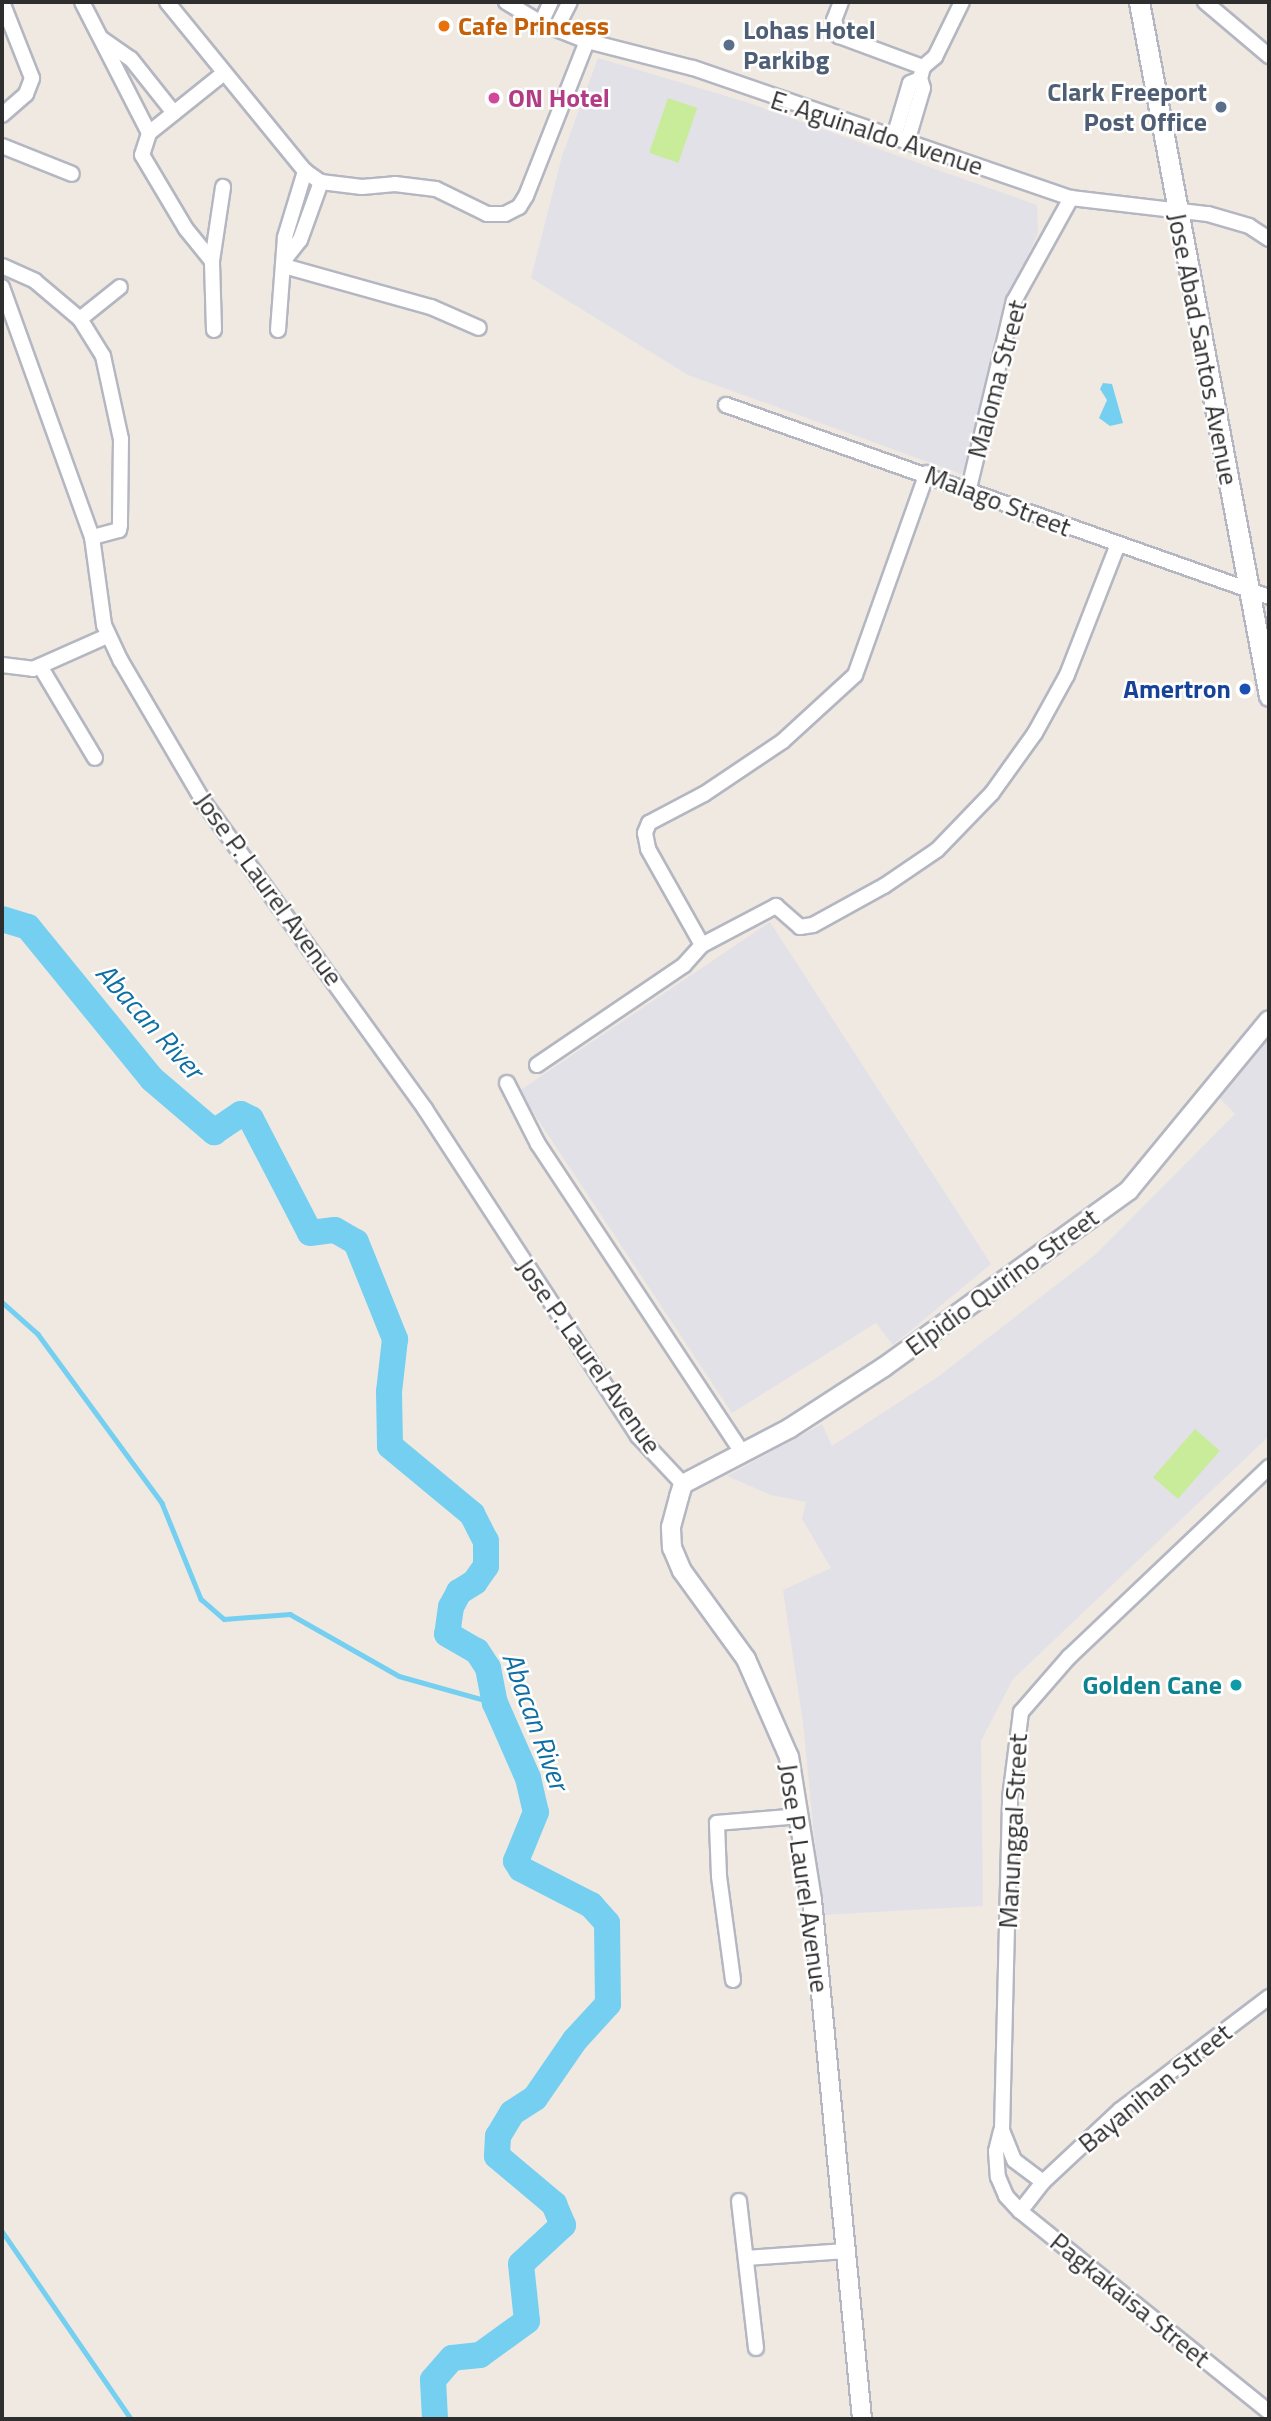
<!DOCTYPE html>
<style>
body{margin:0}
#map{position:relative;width:1271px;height:2421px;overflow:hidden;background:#efe9e1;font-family:"Titillium Web",sans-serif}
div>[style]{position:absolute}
.industrial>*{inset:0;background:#e3e1e8}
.pitch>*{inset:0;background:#c9ec9a;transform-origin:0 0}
.water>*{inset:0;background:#75cff0}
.stream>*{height:4.5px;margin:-2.25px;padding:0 2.25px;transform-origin:2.25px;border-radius:2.25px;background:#75cff0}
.river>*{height:26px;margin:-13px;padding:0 13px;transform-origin:13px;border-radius:13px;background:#75cff0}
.roads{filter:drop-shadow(2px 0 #b4b7c1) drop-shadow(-2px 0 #b4b7c1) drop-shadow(0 2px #b4b7c1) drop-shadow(0 -2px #b4b7c1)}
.minor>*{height:14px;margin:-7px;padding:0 7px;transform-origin:7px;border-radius:7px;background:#fff}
.tertiary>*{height:18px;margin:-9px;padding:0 9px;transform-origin:9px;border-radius:9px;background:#fff}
.secondary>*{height:19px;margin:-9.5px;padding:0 9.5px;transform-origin:9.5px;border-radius:9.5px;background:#fff}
.dots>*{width:19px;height:19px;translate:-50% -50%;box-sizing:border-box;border:4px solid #fff;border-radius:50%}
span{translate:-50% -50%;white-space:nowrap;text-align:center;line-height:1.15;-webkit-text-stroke:5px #fff;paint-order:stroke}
.food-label{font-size:26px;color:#c56008;font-weight:700}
.left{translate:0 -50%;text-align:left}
.service-label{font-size:26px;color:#4e5e75;font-weight:700}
.right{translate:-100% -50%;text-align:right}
.hotel-label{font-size:26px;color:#b23c85;font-weight:700}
.street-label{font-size:26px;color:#2e2e2e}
.transit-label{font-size:26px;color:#164399;font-weight:700}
.culture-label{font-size:26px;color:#0d838f;font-weight:700}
.water-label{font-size:28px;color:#0d6fa3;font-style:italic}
.frame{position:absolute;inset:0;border:4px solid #2e2e2e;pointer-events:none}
</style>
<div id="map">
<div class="industrial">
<i style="clip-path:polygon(598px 58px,746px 102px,1037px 205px,1038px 233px,998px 323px,969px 459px,961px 474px,688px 375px,531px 278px,562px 156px)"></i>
<i style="clip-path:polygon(770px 922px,991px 1264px,893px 1345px,876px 1323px,732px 1413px,519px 1091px)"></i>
<i style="clip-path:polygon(1269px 1035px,1269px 1436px,1013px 1679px,981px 1741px,983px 1906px,822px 1915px,803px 1723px,783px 1590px,831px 1568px,802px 1519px,806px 1502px,771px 1495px,727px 1476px,822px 1424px,832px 1446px,939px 1376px,1095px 1255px,1235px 1114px,1215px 1093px)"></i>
</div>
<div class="pitch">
<i style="left:668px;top:98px;width:31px;height:58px;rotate:19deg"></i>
<i style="left:1195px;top:1429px;width:33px;height:64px;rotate:41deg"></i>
</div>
<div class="water">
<i style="clip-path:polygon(1103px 383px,1112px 384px,1123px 423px,1110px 426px,1099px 418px,1107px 400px,1100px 389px)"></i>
</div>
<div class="stream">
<i style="left:2px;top:1302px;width:48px;rotate:41.6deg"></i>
<i style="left:38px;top:1334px;width:210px;rotate:53.7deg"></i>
<i style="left:162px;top:1503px;width:104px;rotate:67.9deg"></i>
<i style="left:201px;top:1599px;width:30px;rotate:41deg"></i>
<i style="left:224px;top:1619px;width:66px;rotate:-4.3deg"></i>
<i style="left:290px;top:1614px;width:125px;rotate:29.6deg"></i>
<i style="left:399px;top:1676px;width:100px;rotate:15.7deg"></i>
<i style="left:2px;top:2231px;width:228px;rotate:55.5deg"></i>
</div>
<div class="river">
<i style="left:2px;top:919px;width:27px;rotate:17deg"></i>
<i style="left:28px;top:927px;width:196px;rotate:50.8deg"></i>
<i style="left:152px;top:1079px;width:82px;rotate:40.5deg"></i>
<i style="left:214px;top:1132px;width:32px;rotate:-34deg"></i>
<i style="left:241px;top:1114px;width:11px;rotate:27deg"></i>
<i style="left:251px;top:1119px;width:128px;rotate:62.6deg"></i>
<i style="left:310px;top:1233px;width:25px;rotate:-7deg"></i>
<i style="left:335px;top:1230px;width:24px;rotate:30deg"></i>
<i style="left:356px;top:1242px;width:105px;rotate:68.1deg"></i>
<i style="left:395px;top:1339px;width:53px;rotate:96.5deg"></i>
<i style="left:389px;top:1392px;width:54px;rotate:88.9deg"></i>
<i style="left:390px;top:1446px;width:107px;rotate:39.7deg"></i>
<i style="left:472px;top:1514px;width:30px;rotate:63deg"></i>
<i style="left:486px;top:1541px;width:25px;rotate:90deg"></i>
<i style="left:486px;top:1566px;width:19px;rotate:125deg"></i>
<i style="left:475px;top:1582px;width:19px;rotate:148deg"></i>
<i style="left:459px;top:1592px;width:17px;rotate:118deg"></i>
<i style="left:451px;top:1607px;width:27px;rotate:98deg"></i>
<i style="left:447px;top:1634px;width:34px;rotate:30deg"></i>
<i style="left:477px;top:1651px;width:20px;rotate:57deg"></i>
<i style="left:488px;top:1668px;width:36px;rotate:79deg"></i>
<i style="left:495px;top:1703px;width:82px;rotate:66.3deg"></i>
<i style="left:528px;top:1778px;width:35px;rotate:77deg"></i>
<i style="left:536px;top:1812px;width:53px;rotate:112.2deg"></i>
<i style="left:516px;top:1861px;width:9px;rotate:58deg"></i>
<i style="left:521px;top:1869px;width:79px;rotate:27.2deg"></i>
<i style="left:591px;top:1905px;width:24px;rotate:48deg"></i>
<i style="left:607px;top:1923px;width:81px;rotate:89.3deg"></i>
<i style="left:608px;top:2004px;width:49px;rotate:132.5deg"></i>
<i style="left:575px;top:2040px;width:70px;rotate:124.6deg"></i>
<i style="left:535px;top:2098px;width:27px;rotate:147deg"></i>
<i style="left:512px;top:2113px;width:27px;rotate:121deg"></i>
<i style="left:498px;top:2136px;width:20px;rotate:93deg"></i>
<i style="left:497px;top:2156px;width:75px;rotate:40.1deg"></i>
<i style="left:554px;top:2204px;width:23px;rotate:67deg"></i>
<i style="left:563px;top:2225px;width:57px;rotate:137.1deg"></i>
<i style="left:521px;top:2264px;width:57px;rotate:84deg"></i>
<i style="left:527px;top:2321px;width:58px;rotate:144.1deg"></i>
<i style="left:480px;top:2355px;width:28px;rotate:174deg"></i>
<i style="left:452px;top:2358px;width:29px;rotate:131deg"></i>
<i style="left:433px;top:2380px;width:39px;rotate:87deg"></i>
</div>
<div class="roads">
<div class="minor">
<i style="left:82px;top:2px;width:147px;rotate:62.9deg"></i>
<i style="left:167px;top:2px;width:218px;rotate:50.8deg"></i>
<i style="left:305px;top:171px;width:19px;rotate:35deg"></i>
<i style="left:321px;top:182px;width:41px;rotate:7deg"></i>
<i style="left:362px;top:187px;width:33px;rotate:-5deg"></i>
<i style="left:395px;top:184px;width:41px;rotate:7deg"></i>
<i style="left:436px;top:189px;width:57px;rotate:26.1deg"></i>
<i style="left:487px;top:214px;width:18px"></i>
<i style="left:505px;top:214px;width:16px;rotate:-27deg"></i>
<i style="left:519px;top:207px;width:13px;rotate:-58deg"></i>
<i style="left:526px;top:196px;width:167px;rotate:-68.5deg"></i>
<i style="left:506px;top:2px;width:41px;rotate:31deg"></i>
<i style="left:541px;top:23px;width:49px;rotate:21.4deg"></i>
<i style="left:587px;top:41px;width:109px;rotate:14.3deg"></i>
<i style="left:693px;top:68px;width:400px;rotate:19deg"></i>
<i style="left:1071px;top:198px;width:138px;rotate:6.7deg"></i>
<i style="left:1208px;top:214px;width:43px;rotate:16.3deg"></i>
<i style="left:1249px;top:226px;width:24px;rotate:33deg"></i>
<i style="left:841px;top:2px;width:19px;rotate:111deg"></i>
<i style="left:834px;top:20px;width:17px;rotate:73deg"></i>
<i style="left:839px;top:36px;width:90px;rotate:20.3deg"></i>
<i style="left:923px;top:67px;width:16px;rotate:-40deg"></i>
<i style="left:935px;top:57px;width:61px;rotate:-63.9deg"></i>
<i style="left:1205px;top:2px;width:84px;rotate:40.2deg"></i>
<i style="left:541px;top:23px;width:23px;rotate:-65deg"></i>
<i style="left:556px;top:29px;width:30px;rotate:-63deg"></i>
<i style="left:102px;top:39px;width:35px;rotate:35deg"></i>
<i style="left:131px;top:59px;width:69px;rotate:51.5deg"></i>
<i style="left:2px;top:115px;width:32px;rotate:-41deg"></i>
<i style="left:26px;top:94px;width:17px;rotate:-69deg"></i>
<i style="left:32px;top:78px;width:82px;rotate:-111.5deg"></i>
<i style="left:894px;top:137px;width:56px;rotate:-73.5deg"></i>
<i style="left:910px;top:83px;width:11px;rotate:-22deg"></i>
<i style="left:907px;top:142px;width:56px;rotate:-73.5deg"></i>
<i style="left:923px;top:88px;width:9px;rotate:-108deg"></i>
<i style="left:920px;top:79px;width:12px;rotate:-76deg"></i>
<i style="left:2px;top:146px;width:75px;rotate:21.8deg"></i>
<i style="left:285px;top:259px;width:24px;rotate:-52deg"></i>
<i style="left:300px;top:240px;width:62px;rotate:-70.1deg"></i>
<i style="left:212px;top:261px;width:75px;rotate:-81.5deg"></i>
<i style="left:2px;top:266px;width:36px;rotate:24deg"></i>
<i style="left:35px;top:281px;width:59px;rotate:40.2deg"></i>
<i style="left:80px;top:319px;width:44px;rotate:58.1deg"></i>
<i style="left:103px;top:356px;width:85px;rotate:77.8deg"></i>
<i style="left:121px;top:439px;width:86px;rotate:90.7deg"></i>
<i style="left:120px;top:525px;width:5px;rotate:101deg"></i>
<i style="left:119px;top:530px;width:28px;rotate:165deg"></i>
<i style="left:284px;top:266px;width:153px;rotate:15.6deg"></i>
<i style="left:431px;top:307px;width:52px;rotate:23.6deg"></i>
<i style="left:2px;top:287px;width:266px;rotate:70.2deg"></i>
<i style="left:92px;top:537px;width:89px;rotate:82.2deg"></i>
<i style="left:104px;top:625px;width:40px;rotate:65deg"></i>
<i style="left:121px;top:661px;width:162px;rotate:59.6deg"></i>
<i style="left:203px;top:801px;width:380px;rotate:54.2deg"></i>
<i style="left:425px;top:1109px;width:390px;rotate:56.9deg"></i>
<i style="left:638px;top:1436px;width:66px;rotate:46.8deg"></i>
<i style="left:80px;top:319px;width:51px;rotate:-38.7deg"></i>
<i style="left:214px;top:330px;width:69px;rotate:-91.7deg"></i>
<i style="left:212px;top:261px;width:41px;rotate:-129.1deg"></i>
<i style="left:186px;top:229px;width:86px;rotate:-120.7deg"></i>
<i style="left:142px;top:155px;width:23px;rotate:-72deg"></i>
<i style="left:149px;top:133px;width:96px;rotate:-38.7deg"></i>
<i style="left:278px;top:330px;width:93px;rotate:-85.7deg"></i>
<i style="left:285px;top:237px;width:69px;rotate:-73.1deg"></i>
<i style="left:726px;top:405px;width:576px;rotate:19.47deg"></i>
<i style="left:927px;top:473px;width:214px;rotate:109.6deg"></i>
<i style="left:855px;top:675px;width:98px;rotate:137.5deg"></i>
<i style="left:783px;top:741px;width:95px;rotate:146.1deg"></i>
<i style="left:704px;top:794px;width:62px;rotate:152.2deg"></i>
<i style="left:649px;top:823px;width:11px;rotate:112deg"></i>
<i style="left:645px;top:833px;width:16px;rotate:79deg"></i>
<i style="left:648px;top:849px;width:110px;rotate:60.6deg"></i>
<i style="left:702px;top:945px;width:84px;rotate:-27.8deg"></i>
<i style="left:776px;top:906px;width:32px;rotate:41deg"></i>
<i style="left:800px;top:927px;width:13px;rotate:-9deg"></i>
<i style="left:813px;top:925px;width:81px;rotate:-28.8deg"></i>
<i style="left:884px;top:886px;width:64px;rotate:-34.2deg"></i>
<i style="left:937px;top:850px;width:79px;rotate:-46deg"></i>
<i style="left:992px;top:793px;width:74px;rotate:-54.4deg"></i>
<i style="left:1035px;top:733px;width:66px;rotate:-61.1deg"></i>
<i style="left:1067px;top:675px;width:137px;rotate:-68.7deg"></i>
<i style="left:969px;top:488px;width:192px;rotate:-76.5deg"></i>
<i style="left:1014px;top:301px;width:118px;rotate:-61deg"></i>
<i style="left:2px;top:665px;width:31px;rotate:7deg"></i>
<i style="left:33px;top:669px;width:81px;rotate:-24deg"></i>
<i style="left:40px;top:666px;width:107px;rotate:59.1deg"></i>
<i style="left:537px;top:1065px;width:178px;rotate:-34.2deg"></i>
<i style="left:684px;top:965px;width:27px;rotate:-48deg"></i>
<i style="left:507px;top:1083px;width:68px;rotate:63.1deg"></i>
<i style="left:538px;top:1144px;width:369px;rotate:56.5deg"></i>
<i style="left:733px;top:1980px;width:105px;rotate:-97.7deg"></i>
<i style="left:719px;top:1876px;width:53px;rotate:-92.2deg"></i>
<i style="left:717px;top:1823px;width:83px;rotate:-4.8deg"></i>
<i style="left:1269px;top:1997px;width:187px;rotate:142.8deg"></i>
<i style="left:1120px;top:2110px;width:105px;rotate:136.9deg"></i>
<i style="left:1043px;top:2182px;width:37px;rotate:128deg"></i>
<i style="left:1020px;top:2211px;width:320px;rotate:38.9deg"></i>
<i style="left:1001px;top:2131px;width:21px;rotate:104deg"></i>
<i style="left:996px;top:2151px;width:26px;rotate:86deg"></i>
<i style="left:998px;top:2177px;width:21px;rotate:67deg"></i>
<i style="left:1006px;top:2196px;width:21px;rotate:47deg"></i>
<i style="left:1043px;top:2182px;width:36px;rotate:-143deg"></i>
<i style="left:1014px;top:2160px;width:32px;rotate:-112deg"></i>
<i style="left:1002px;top:2130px;width:332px;rotate:-88.6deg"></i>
<i style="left:1010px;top:1798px;width:87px;rotate:-82.7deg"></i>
<i style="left:1021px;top:1712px;width:73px;rotate:-48.9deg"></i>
<i style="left:1069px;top:1657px;width:276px;rotate:-43.5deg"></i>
<i style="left:739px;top:2201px;width:148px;rotate:83.4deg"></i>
<i style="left:746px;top:2258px;width:100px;rotate:-4deg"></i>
</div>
<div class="tertiary">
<i style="left:862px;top:2419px;width:521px;rotate:-95.5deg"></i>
<i style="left:812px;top:1900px;width:145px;rotate:-99.1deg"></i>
<i style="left:789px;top:1757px;width:107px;rotate:-113.7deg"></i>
<i style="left:746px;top:1659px;width:109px;rotate:-126deg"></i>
<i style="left:682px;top:1571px;width:25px;rotate:-113deg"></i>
<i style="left:672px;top:1548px;width:21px;rotate:-93deg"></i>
<i style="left:671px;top:1527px;width:31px;rotate:-75deg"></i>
<i style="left:679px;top:1497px;width:14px;rotate:-73deg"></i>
<i style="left:683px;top:1484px;width:121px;rotate:-27.6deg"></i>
<i style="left:790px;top:1428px;width:112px;rotate:-33deg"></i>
<i style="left:884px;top:1367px;width:302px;rotate:-35.8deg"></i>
<i style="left:1129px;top:1190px;width:220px;rotate:-50.5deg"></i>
</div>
<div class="secondary">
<i style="left:1139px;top:2px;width:706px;rotate:79.39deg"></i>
</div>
</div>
<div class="dots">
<i style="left:444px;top:26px;background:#e8710a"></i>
<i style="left:729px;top:45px;background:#5c6f8a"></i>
<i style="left:494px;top:98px;background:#d1479c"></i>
<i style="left:1221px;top:107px;background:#5c6f8a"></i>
<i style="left:1245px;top:689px;background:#1a4fb4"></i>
<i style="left:1236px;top:1685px;background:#0f9aa8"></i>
</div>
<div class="food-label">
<span class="left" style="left:458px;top:26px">Cafe Princess</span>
</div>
<div class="service-label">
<span class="left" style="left:743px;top:45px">Lohas Hotel<br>Parkibg</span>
<span class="right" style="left:1207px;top:107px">Clark Freeport<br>Post Office</span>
</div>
<div class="hotel-label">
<span class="left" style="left:508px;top:98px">ON Hotel</span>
</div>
<div class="street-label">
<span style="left:877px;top:133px;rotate:18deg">E. Aguinaldo Avenue</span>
<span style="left:1203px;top:349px;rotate:79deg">Jose Abad Santos Avenue</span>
<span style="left:997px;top:379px;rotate:-75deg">Maloma Street</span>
<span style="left:998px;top:501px;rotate:21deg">Malago Street</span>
<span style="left:269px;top:889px;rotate:54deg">Jose P. Laurel Avenue</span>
<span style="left:1002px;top:1282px;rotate:-36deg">Elpidio Quirino Street</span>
<span style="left:589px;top:1356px;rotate:55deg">Jose P. Laurel Avenue</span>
<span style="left:1013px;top:1831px;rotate:-87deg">Manunggal Street</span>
<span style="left:804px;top:1878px;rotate:82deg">Jose P. Laurel Avenue</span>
<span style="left:1155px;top:2088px;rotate:-39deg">Bayanihan Street</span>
<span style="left:1130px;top:2300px;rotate:39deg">Pagkakaisa Street</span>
</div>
<div class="transit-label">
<span class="right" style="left:1231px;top:689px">Amertron</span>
</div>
<div class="culture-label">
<span class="right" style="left:1222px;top:1685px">Golden Cane</span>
</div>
<div class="water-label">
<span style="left:150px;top:1021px;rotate:48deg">Abacan River</span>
<span style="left:536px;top:1721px;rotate:70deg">Abacan River</span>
</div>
<div class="frame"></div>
</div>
